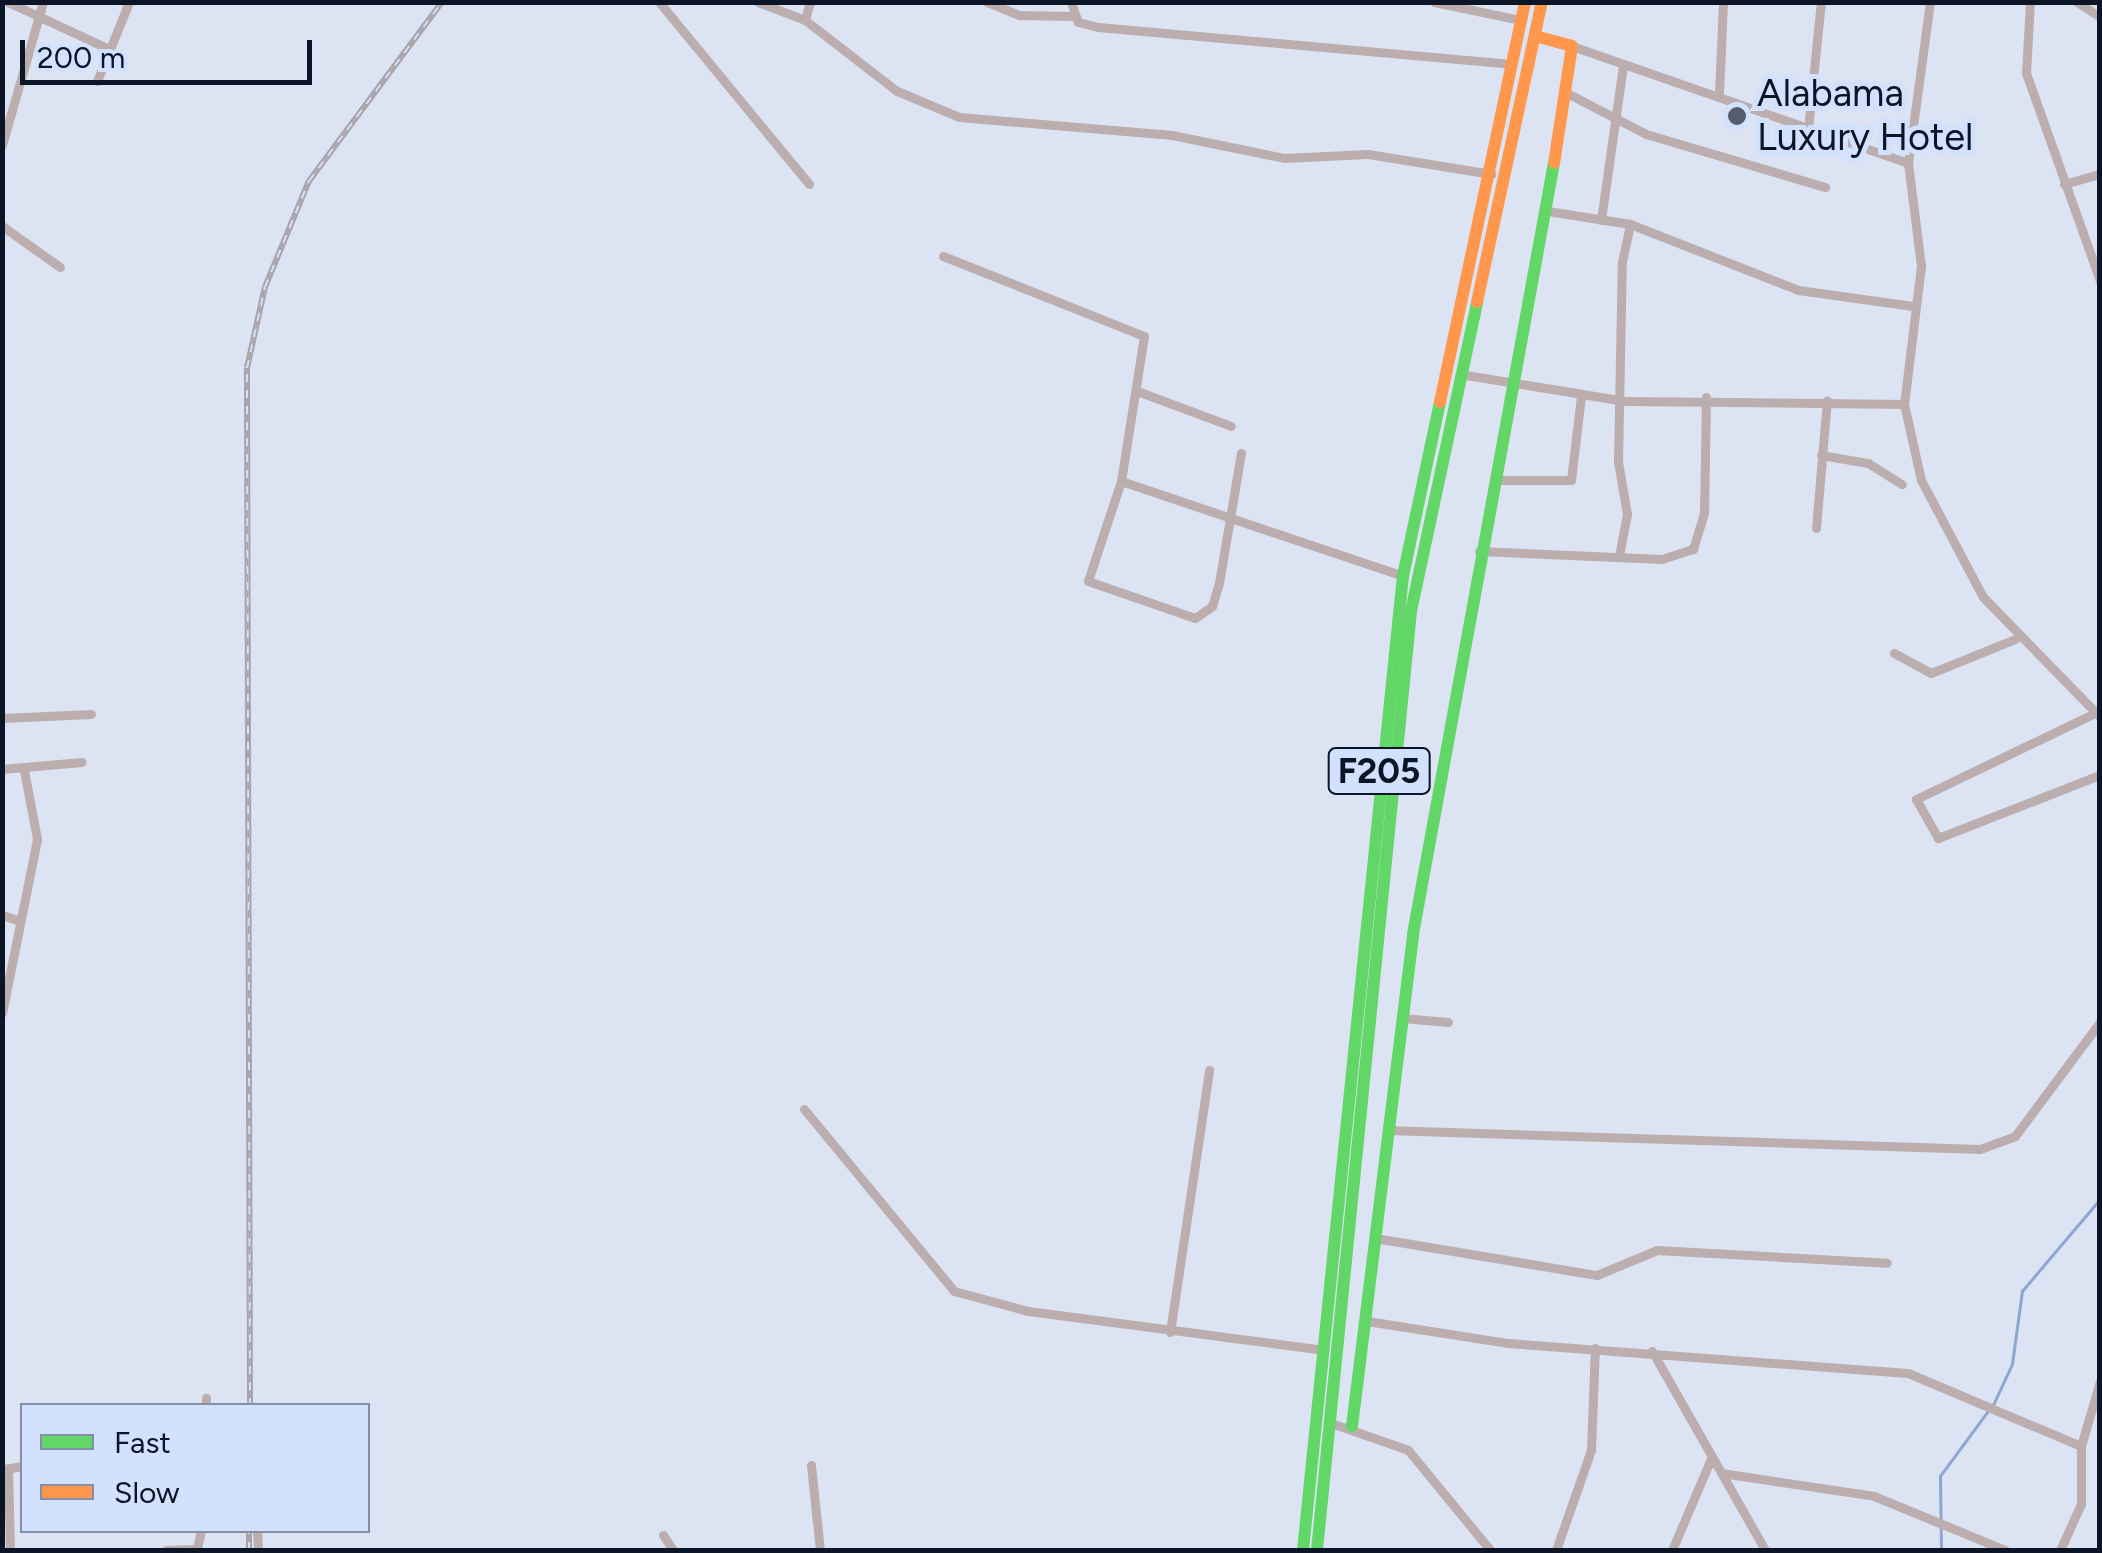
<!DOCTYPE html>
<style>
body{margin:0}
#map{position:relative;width:2102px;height:1553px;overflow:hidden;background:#dce4f4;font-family:Figtree,sans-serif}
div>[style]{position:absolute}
.stream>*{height:2.5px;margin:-1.25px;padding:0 1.25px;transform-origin:1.25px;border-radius:1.25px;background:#8ea6d2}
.street>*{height:9px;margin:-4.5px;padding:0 4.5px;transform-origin:4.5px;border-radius:4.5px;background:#bcadae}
.fast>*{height:12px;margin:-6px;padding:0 6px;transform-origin:6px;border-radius:6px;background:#63d668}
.slow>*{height:12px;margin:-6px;padding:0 6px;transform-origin:6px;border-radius:6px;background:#ff974d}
.rail>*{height:6px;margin-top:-3px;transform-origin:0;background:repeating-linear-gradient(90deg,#d1e1fe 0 8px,#a9a3a9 0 16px);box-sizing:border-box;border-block:2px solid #a9a3a9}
.dots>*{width:28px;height:28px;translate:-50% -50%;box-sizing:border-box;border:5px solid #d1e1fe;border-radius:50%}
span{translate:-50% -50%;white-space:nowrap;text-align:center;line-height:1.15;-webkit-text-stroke:10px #d1e1fe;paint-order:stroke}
.shield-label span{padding:2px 8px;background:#d1e1fe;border:2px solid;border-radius:8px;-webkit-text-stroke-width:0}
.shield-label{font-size:35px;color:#0c1525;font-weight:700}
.poi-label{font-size:38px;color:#0c1525}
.left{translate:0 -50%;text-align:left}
.frame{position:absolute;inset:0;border:5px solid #0c1525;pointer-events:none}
.legend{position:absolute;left:20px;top:1403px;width:350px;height:130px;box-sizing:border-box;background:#d1e1fe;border:2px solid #828fa7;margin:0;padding:12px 18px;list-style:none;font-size:30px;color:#0c1525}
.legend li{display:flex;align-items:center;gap:20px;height:50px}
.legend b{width:50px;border:2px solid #828fa7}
.scale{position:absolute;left:20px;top:40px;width:292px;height:45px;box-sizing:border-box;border:5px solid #0c1525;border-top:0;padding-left:12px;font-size:30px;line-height:35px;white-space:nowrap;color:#0c1525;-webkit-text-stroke:8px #d1e1fe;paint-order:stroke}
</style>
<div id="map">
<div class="stream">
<i style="left:1993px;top:1405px;width:45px;rotate:-65.1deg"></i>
<i style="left:2012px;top:1364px;width:74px;rotate:-82.2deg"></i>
<i style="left:2022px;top:1291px;width:121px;rotate:-49.7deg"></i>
<i style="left:1941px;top:1550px;width:74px;rotate:-90.8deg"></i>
<i style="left:1940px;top:1476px;width:81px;rotate:-53.6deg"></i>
</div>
<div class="street">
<i style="left:8px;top:2px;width:111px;rotate:25deg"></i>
<i style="left:659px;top:2px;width:236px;rotate:50.5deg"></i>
<i style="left:758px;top:2px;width:50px;rotate:21deg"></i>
<i style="left:810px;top:2px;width:19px;rotate:106deg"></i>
<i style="left:805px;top:20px;width:116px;rotate:37.7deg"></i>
<i style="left:897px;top:91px;width:67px;rotate:22.8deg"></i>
<i style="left:959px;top:117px;width:214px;rotate:4.8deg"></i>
<i style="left:1172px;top:135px;width:114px;rotate:11.6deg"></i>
<i style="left:1284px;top:158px;width:84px;rotate:-2.7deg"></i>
<i style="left:1368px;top:154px;width:125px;rotate:9.2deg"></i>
<i style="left:987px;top:2px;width:35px;rotate:22deg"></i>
<i style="left:1019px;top:15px;width:53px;rotate:1.1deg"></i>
<i style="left:1071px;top:2px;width:21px;rotate:71deg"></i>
<i style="left:1078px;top:22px;width:21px;rotate:14deg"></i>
<i style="left:1098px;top:27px;width:415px;rotate:5.1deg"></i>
<i style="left:1434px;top:2px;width:89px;rotate:11.7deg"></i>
<i style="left:1930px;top:2px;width:162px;rotate:97.8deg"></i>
<i style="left:1908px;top:163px;width:104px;rotate:82.8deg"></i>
<i style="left:1921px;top:266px;width:139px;rotate:97deg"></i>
<i style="left:1904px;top:404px;width:78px;rotate:77.4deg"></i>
<i style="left:1921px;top:480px;width:132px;rotate:62.1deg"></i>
<i style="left:1983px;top:597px;width:168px;rotate:45.7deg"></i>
<i style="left:2030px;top:2px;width:71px;rotate:93.2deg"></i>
<i style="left:2026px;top:73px;width:221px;rotate:70.4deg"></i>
<i style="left:2077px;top:2px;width:27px;rotate:33deg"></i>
<i style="left:1572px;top:46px;width:356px;rotate:19.2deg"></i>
<i style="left:97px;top:81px;width:85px;rotate:-67.9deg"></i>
<i style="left:1563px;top:91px;width:93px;rotate:27.4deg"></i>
<i style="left:1646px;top:134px;width:187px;rotate:16.5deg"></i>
<i style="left:1719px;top:94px;width:92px;rotate:-87.5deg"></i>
<i style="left:1808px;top:129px;width:128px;rotate:-84.2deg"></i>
<i style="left:2px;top:145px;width:149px;rotate:-74deg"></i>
<i style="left:2064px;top:184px;width:37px;rotate:-16deg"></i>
<i style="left:1548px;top:211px;width:83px;rotate:9deg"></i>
<i style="left:1630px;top:224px;width:180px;rotate:21.4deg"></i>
<i style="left:1798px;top:290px;width:116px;rotate:7.9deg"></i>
<i style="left:1601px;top:220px;width:157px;rotate:-81.9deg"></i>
<i style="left:2px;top:226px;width:71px;rotate:35.3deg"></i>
<i style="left:943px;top:256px;width:216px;rotate:21.7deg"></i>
<i style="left:1144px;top:336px;width:147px;rotate:99deg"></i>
<i style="left:1121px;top:481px;width:298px;rotate:18.6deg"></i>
<i style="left:1460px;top:374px;width:167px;rotate:9.3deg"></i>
<i style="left:1625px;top:401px;width:279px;rotate:0.6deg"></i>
<i style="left:1137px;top:391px;width:100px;rotate:20.4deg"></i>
<i style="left:1821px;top:455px;width:48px;rotate:9.7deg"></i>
<i style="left:1868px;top:463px;width:40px;rotate:32deg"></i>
<i style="left:1498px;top:480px;width:73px"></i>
<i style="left:1571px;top:480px;width:85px;rotate:-83.2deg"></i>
<i style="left:1121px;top:481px;width:105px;rotate:108.3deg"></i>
<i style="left:1088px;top:581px;width:113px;rotate:19.1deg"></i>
<i style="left:1195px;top:618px;width:21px;rotate:-35deg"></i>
<i style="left:1212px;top:606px;width:24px;rotate:-73deg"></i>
<i style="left:1219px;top:583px;width:132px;rotate:-80.4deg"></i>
<i style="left:1816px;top:528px;width:128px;rotate:-85.1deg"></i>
<i style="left:1479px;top:551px;width:183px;rotate:2.5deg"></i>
<i style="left:1662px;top:559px;width:33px;rotate:-18deg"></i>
<i style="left:1693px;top:549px;width:38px;rotate:-73deg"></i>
<i style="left:1704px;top:513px;width:116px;rotate:-89deg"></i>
<i style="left:1619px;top:556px;width:43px;rotate:-79.2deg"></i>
<i style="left:1627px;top:514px;width:53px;rotate:-99.8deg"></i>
<i style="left:1618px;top:462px;width:200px;rotate:-88.9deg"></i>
<i style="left:1622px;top:262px;width:39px;rotate:-78deg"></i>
<i style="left:1894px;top:653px;width:42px;rotate:28.4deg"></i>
<i style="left:1931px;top:673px;width:91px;rotate:-22deg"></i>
<i style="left:2095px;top:713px;width:199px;rotate:154.3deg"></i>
<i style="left:1916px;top:799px;width:45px;rotate:60.6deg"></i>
<i style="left:1938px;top:838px;width:174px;rotate:-21.3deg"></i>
<i style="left:2px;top:718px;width:89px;rotate:-2.6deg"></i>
<i style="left:2px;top:769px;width:80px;rotate:-5deg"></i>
<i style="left:2px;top:915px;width:19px;rotate:18deg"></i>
<i style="left:2px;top:1013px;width:177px;rotate:-78.6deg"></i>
<i style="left:37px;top:839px;width:70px;rotate:-100.7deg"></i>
<i style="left:1402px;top:1018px;width:46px;rotate:5deg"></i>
<i style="left:804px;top:1109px;width:236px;rotate:50.5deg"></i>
<i style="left:954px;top:1291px;width:77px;rotate:15.1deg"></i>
<i style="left:1028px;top:1311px;width:299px;rotate:7.5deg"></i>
<i style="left:1387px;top:1130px;width:593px;rotate:1.84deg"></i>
<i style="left:1980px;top:1149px;width:37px;rotate:-20deg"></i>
<i style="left:2015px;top:1136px;width:142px;rotate:-53.3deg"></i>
<i style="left:1375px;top:1238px;width:225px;rotate:9.5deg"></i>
<i style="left:1597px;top:1275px;width:65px;rotate:-22.6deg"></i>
<i style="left:1657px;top:1250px;width:230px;rotate:3.2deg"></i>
<i style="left:1367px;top:1321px;width:143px;rotate:8.9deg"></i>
<i style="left:1508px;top:1343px;width:401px;rotate:4.3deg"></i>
<i style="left:1908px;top:1373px;width:188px;rotate:22.9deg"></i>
<i style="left:1170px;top:1332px;width:265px;rotate:-81.5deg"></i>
<i style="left:1652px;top:1351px;width:229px;rotate:60.4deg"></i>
<i style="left:206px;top:1398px;width:8px;rotate:90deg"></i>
<i style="left:1331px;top:1423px;width:82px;rotate:19.3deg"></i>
<i style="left:1408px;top:1450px;width:129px;rotate:50.6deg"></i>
<i style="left:811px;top:1465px;width:85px;rotate:84deg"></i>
<i style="left:8px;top:1468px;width:82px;rotate:88.6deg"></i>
<i style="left:5px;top:1469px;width:17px;rotate:-10deg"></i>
<i style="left:1721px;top:1473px;width:155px;rotate:8.5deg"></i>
<i style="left:1874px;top:1496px;width:142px;rotate:22.4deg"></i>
<i style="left:257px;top:1530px;width:20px;rotate:87deg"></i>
<i style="left:663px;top:1535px;width:18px;rotate:56deg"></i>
<i style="left:166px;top:1550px;width:31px;rotate:-2deg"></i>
<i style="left:197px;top:1549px;width:19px;rotate:-78deg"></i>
<i style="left:1556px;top:1550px;width:106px;rotate:-70.7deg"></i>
<i style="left:1591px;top:1450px;width:102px;rotate:-87.8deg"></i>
<i style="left:1672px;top:1550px;width:102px;rotate:-66.9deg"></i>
<i style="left:2060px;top:1550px;width:51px;rotate:-65.5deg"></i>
<i style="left:2081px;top:1504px;width:58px;rotate:-90deg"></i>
<i style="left:2081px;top:1446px;width:68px;rotate:-73.7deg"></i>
</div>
<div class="fast">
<i style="left:1352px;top:1426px;width:496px;rotate:-82.9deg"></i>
<i style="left:1413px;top:934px;width:784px;rotate:-79.64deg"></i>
<i style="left:1303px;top:1550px;width:979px;rotate:-84.14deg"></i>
<i style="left:1403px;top:576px;width:178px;rotate:-78deg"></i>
<i style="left:1317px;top:1550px;width:944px;rotate:-84.28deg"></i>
<i style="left:1411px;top:611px;width:316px;rotate:-77.9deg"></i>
</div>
<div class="slow">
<i style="left:1535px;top:36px;width:38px;rotate:15deg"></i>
<i style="left:1572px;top:46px;width:118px;rotate:98.7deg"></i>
<i style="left:1477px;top:302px;width:307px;rotate:-77.8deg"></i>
<i style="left:1440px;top:402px;width:409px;rotate:-78deg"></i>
</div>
<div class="rail">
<i style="left:250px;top:1406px;width:1038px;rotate:-90.17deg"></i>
<i style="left:247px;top:368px;width:83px;rotate:-77.5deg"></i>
<i style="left:265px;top:287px;width:115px;rotate:-67.5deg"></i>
<i style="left:309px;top:181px;width:223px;rotate:-53.4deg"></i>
<i style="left:249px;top:1550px;width:20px;rotate:-90deg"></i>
</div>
<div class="dots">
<i style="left:1737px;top:116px;background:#555d6d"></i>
</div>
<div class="shield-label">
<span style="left:1379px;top:771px">F205</span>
</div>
<div class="poi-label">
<span class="left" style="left:1757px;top:116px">Alabama<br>Luxury Hotel</span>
</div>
<div class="frame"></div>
<ul class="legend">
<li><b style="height:12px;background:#63d668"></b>Fast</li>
<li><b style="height:12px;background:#ff974d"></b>Slow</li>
</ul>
<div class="scale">200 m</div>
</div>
